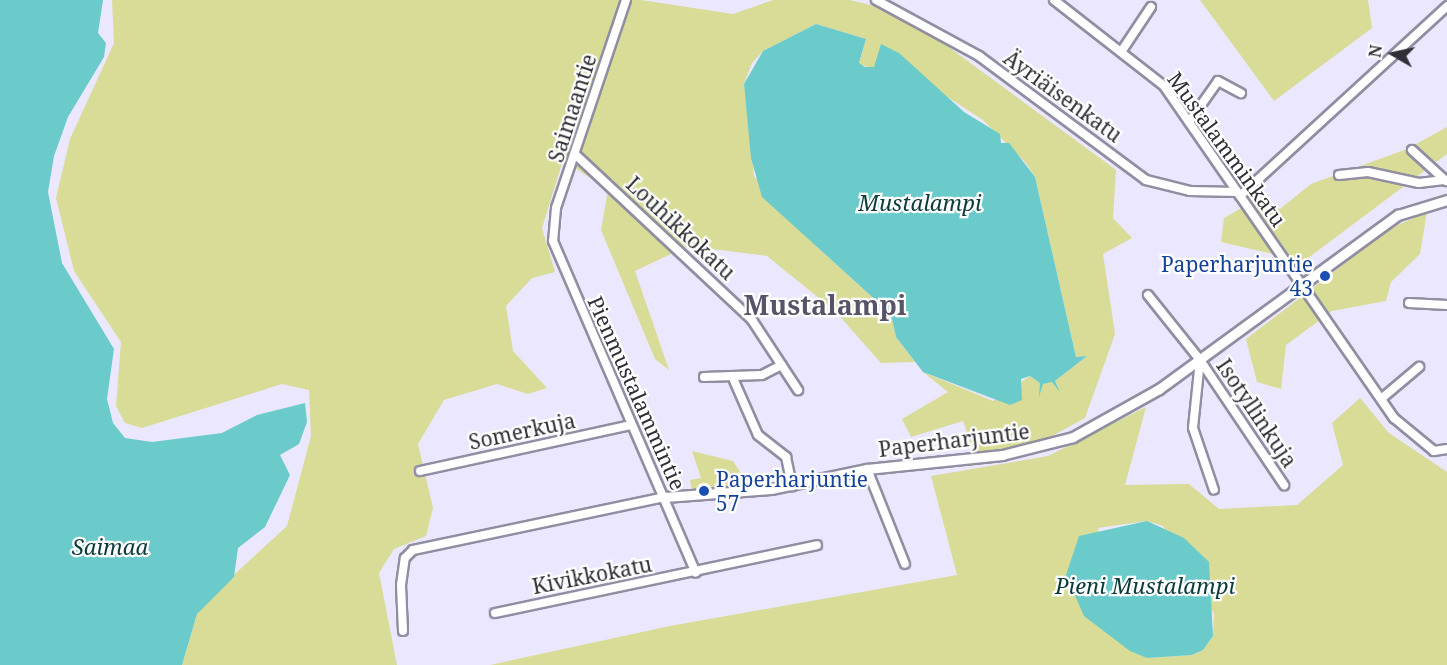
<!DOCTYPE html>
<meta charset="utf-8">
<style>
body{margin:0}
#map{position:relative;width:1447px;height:665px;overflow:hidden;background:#ebe7fe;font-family:"Noto Serif",serif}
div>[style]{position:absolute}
.green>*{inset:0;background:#d8dc97}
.water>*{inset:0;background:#6acbca}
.roads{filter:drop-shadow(2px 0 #918ea2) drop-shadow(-2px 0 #918ea2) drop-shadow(0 2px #918ea2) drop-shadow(0 -2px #918ea2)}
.minor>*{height:8px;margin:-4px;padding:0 4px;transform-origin:4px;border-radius:4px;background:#fff}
.tertiary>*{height:9px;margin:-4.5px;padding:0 4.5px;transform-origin:4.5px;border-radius:4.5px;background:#fff}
.dots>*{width:16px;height:16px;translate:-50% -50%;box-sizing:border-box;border:3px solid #fff;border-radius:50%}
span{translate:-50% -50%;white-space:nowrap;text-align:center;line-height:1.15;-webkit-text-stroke:4.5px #fff;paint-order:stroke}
.street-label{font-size:21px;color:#302f37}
.transit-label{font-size:21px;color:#164399}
.right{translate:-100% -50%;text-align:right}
.left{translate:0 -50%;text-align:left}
.water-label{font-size:22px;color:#0c3b3b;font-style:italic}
.district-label{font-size:27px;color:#585467;font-weight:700}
.north{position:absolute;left:1363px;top:24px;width:60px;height:60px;-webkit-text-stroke:4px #fff;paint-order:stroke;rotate:279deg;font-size:16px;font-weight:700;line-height:24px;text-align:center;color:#302f37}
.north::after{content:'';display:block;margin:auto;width:21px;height:27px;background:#302f37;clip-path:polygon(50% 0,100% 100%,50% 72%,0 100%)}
</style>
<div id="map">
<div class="green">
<i style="clip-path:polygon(112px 0,641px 0,733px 14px,773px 0,850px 0,882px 8px,939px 40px,1116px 170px,1113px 218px,1132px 238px,1103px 254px,1115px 334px,1085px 418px,1043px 441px,974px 454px,963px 421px,911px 437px,902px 419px,948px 392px,923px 372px,993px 401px,1030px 376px,1040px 383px,1040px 393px,1042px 384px,1052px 382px,1059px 388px,1055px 381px,1087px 356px,1076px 357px,1035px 177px,1025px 162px,983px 120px,940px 92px,859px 64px,866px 39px,816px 24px,763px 51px,752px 63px,744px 84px,754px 176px,817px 247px,891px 314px,896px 337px,915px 362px,881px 363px,835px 311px,767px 256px,688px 246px,635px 271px,669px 370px,655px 359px,601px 230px,608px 190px,563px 160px,542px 228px,555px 272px,532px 278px,506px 306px,513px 351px,547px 388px,528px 394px,497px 384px,444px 400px,418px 444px,433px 508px,426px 536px,394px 549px,379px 573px,397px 665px,182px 665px,197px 614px,213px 594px,287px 526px,311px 436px,309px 390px,282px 384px,142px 428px,125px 423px,116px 406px,121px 342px,74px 271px,56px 198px,70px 139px,114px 43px)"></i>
<i style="clip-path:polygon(1200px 0,1368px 0,1372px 28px,1274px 101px)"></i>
<i style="clip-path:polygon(1447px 127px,1447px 154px,1304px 261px,1221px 242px,1224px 218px,1252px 202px,1280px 209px,1311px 184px,1407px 149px)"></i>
<i style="clip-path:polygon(1427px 212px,1420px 254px,1391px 282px,1386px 301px,1332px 311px,1286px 345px,1281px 389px,1257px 382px,1246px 339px,1391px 228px)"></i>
<i style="clip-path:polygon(evenodd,1360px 398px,1389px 433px,1447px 472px,1447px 665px,490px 665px,670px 626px,957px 575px,931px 476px,1048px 456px,1146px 407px,1125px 485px,1189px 484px,1219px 509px,1297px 505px,1343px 465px,1332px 423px,1360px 398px,1147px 521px,1163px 526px,1214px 614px,1213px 636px,1203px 650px,1192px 655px,1147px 658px,1116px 640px,1098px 528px,1147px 521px)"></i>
<i style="clip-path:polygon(692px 451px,733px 461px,750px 487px,692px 491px,690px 480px,701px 478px)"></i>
</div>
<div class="water">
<i style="clip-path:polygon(0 0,103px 0,98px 33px,106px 43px,104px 57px,68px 117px,54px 156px,48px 192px,62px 263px,114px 349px,107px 399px,113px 423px,125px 438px,152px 442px,222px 433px,257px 415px,305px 403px,307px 422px,299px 444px,280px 455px,290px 475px,265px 527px,238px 548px,234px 577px,197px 614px,182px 665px,0 665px)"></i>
<i style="clip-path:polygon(816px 24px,866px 39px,859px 63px,865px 67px,874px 67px,881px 44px,899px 53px,964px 112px,1000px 134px,1001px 143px,1009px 143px,1035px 177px,1076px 357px,1087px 356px,1055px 381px,1060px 392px,1052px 382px,1043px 384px,1039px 397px,1040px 383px,1030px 376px,1021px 379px,1022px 400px,1010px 405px,923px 372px,896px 337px,891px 314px,762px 197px,751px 158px,744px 84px,763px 51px)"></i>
<i style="clip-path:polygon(1147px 521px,1184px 538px,1209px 562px,1213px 636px,1203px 650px,1192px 655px,1147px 658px,1130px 651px,1084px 616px,1066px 575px,1079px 536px)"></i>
</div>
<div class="roads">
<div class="minor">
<i style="left:626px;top:0;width:219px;rotate:108.6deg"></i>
<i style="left:556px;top:208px;width:33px;rotate:95deg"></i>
<i style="left:553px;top:241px;width:361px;rotate:66.7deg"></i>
<i style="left:876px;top:0;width:117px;rotate:28.5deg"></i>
<i style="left:979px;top:56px;width:208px;rotate:36.6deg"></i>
<i style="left:1146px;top:180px;width:45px;rotate:14deg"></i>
<i style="left:1190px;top:191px;width:47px;rotate:1.2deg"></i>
<i style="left:1054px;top:0;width:140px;rotate:38deg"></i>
<i style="left:1164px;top:86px;width:404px;rotate:55.3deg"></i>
<i style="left:1394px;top:418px;width:52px;rotate:39.5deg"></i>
<i style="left:1434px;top:451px;width:13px;rotate:-9deg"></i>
<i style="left:1121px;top:52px;width:54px;rotate:-56.3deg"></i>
<i style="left:1189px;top:122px;width:50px;rotate:-54.7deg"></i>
<i style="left:1218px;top:81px;width:26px;rotate:28deg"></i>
<i style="left:1412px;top:150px;width:46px;rotate:42.4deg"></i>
<i style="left:577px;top:156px;width:240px;rotate:43.1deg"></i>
<i style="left:752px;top:320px;width:84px;rotate:56.7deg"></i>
<i style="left:1339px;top:175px;width:29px;rotate:-6deg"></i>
<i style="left:1368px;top:172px;width:52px;rotate:12.2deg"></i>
<i style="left:1419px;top:183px;width:25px;rotate:-7deg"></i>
<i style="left:1240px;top:196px;width:281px;rotate:-42.5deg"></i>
<i style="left:1148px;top:295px;width:83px;rotate:51.3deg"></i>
<i style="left:1200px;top:360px;width:151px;rotate:56.1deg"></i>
<i style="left:1409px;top:303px;width:38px;rotate:3deg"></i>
<i style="left:1200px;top:360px;width:68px;rotate:95.9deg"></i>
<i style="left:1193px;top:428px;width:65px;rotate:71.3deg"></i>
<i style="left:732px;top:376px;width:64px;rotate:66.2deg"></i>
<i style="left:758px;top:435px;width:36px;rotate:38deg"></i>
<i style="left:786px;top:457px;width:30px;rotate:78deg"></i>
<i style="left:704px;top:377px;width:58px;rotate:-2deg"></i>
<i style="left:762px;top:375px;width:22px;rotate:-27deg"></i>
<i style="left:1381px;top:399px;width:50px;rotate:-40.1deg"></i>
<i style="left:867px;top:469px;width:102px;rotate:68.2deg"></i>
<i style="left:420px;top:471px;width:216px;rotate:-12.3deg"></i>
<i style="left:495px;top:613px;width:329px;rotate:-11.9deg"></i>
<i style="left:403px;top:631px;width:46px;rotate:-92.5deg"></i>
<i style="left:401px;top:585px;width:27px;rotate:-82deg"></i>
<i style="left:405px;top:558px;width:11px;rotate:-45deg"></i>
<i style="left:413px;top:550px;width:258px;rotate:-11.9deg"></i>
</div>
<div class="tertiary">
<i style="left:665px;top:497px;width:106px;rotate:-4.3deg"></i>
<i style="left:771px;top:489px;width:98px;rotate:-11.8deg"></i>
<i style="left:867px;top:469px;width:136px;rotate:-5.9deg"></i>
<i style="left:1002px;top:455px;width:73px;rotate:-14.2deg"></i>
<i style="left:1073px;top:437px;width:98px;rotate:-29.2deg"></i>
<i style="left:1159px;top:389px;width:296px;rotate:-36.1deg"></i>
<i style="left:1398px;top:215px;width:51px;rotate:-17deg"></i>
</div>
</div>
<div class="dots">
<i style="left:1325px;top:276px;background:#1a4fb4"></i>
<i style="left:704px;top:491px;background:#1a4fb4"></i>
</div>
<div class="street-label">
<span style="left:1063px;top:96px;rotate:36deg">Äyriäisenkatu</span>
<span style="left:572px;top:108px;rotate:-72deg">Saimaantie</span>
<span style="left:1227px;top:149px;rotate:54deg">Mustalamminkatu</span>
<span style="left:681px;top:228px;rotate:43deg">Louhikkokatu</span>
<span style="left:637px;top:393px;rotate:66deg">Pienmustalammintie</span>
<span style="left:1257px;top:413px;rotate:56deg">Isotyllinkuja</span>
<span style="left:522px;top:431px;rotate:-12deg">Somerkuja</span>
<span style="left:954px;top:440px;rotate:-7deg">Paperharjuntie</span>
<span style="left:592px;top:575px;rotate:-11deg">Kivikkokatu</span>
</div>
<div class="transit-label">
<span class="right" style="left:1313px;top:276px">Paperharjuntie<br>43</span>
<span class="left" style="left:716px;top:491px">Paperharjuntie<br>57</span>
</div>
<div class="water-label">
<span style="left:920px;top:203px">Mustalampi</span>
<span style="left:110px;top:547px">Saimaa</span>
<span style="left:1145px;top:586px">Pieni Mustalampi</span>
</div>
<div class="district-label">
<span style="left:825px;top:305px">Mustalampi</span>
</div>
<div class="north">N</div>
</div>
